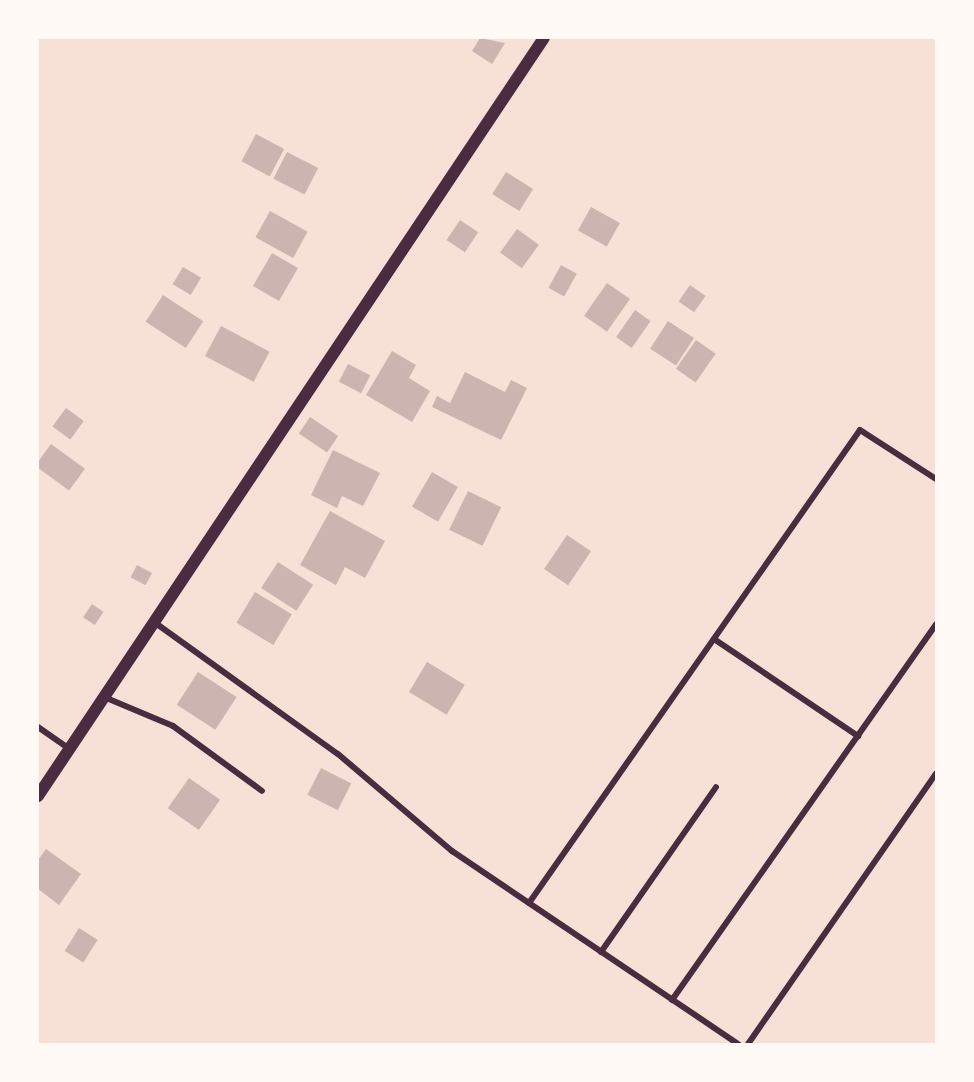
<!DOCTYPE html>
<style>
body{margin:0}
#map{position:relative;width:974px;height:1082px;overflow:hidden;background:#f7e1d7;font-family:"DM Sans",sans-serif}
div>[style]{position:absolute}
.building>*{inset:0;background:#ccb4b1;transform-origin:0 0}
.minor>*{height:6px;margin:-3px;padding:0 3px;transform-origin:3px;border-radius:3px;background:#4a2c40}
.secondary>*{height:12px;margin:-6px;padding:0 6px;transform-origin:6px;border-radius:6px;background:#4a2c40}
span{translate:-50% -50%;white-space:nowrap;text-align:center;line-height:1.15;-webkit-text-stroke:4.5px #fffaf5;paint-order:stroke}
.frame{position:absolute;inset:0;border:39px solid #fffaf5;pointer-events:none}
</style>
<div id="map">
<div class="building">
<i style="clip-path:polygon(480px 38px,505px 43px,492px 64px,472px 51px)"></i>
<i style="left:256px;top:134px;width:32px;height:31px;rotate:28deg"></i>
<i style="left:287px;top:152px;width:35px;height:30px;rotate:27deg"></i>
<i style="left:506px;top:172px;width:32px;height:26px;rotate:32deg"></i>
<i style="left:591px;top:207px;width:33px;height:27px;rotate:29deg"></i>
<i style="left:270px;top:211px;width:43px;height:30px;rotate:29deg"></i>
<i style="left:460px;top:220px;width:22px;height:24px;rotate:34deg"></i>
<i style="left:517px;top:229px;width:27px;height:29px;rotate:36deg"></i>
<i style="left:272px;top:253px;width:30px;height:38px;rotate:30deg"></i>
<i style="left:561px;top:265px;width:18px;height:26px;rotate:29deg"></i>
<i style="left:183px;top:267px;width:21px;height:20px;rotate:31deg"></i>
<i style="left:607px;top:283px;width:28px;height:40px;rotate:35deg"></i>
<i style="left:690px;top:285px;width:19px;height:20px;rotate:35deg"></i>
<i style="left:163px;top:295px;width:48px;height:32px;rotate:33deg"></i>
<i style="left:635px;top:310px;width:19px;height:33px;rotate:35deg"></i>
<i style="left:668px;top:321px;width:31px;height:33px;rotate:33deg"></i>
<i style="left:221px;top:326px;width:55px;height:34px;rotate:28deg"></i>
<i style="left:696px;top:340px;width:24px;height:35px;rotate:35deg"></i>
<i style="clip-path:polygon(392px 351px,416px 365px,409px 378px,430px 391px,412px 422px,366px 395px)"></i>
<i style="left:348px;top:364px;width:25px;height:20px;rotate:27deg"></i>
<i style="clip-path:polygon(465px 372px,505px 392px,511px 380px,527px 388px,501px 440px,432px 407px,437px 396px,450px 403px)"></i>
<i style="left:66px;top:408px;width:22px;height:23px;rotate:36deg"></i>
<i style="left:310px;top:417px;width:34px;height:20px;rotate:34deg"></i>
<i style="left:51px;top:444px;width:42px;height:27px;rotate:36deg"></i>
<i style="clip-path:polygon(333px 450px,380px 473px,363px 506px,342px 496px,337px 508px,311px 495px)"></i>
<i style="left:432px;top:472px;width:30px;height:40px;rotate:30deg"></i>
<i style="left:468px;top:491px;width:37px;height:43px;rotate:26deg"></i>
<i style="clip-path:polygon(330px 511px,385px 541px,365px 578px,345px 567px,336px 585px,300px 565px)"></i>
<i style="left:567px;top:535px;width:29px;height:41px;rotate:34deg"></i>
<i style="left:278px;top:562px;width:42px;height:31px;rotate:33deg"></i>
<i style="left:137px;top:565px;width:17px;height:14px;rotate:28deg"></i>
<i style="left:255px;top:592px;width:43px;height:36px;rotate:31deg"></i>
<i style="left:92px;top:604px;width:14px;height:16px;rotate:34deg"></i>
<i style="left:427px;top:662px;width:44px;height:35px;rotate:31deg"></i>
<i style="left:198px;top:672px;width:46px;height:39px;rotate:33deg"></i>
<i style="left:321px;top:768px;width:34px;height:30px;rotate:27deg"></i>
<i style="left:189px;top:778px;width:38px;height:37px;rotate:35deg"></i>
<i style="clip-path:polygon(46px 849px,81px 874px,59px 905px,38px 889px,38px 860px)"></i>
<i style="left:79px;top:928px;width:22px;height:27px;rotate:32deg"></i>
</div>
<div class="minor">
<i style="left:154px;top:622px;width:226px;rotate:35.7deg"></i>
<i style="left:338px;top:754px;width:150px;rotate:40.4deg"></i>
<i style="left:452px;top:851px;width:345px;rotate:34deg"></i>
<i style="left:714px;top:639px;width:174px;rotate:34deg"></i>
<i style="left:104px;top:697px;width:75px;rotate:22.8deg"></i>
<i style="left:173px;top:726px;width:110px;rotate:36.1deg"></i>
<i style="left:38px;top:727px;width:38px;rotate:35deg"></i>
<i style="left:529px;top:903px;width:577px;rotate:-55.02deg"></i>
<i style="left:860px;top:430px;width:90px;rotate:32.8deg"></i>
<i style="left:601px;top:952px;width:201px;rotate:-55.1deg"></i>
<i style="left:672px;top:1000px;width:459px;rotate:-54.9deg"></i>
<i style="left:748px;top:1044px;width:329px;rotate:-55.2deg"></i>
</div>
<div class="secondary">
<i style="left:38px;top:796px;width:911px;rotate:-56.28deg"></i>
</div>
<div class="frame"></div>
</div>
